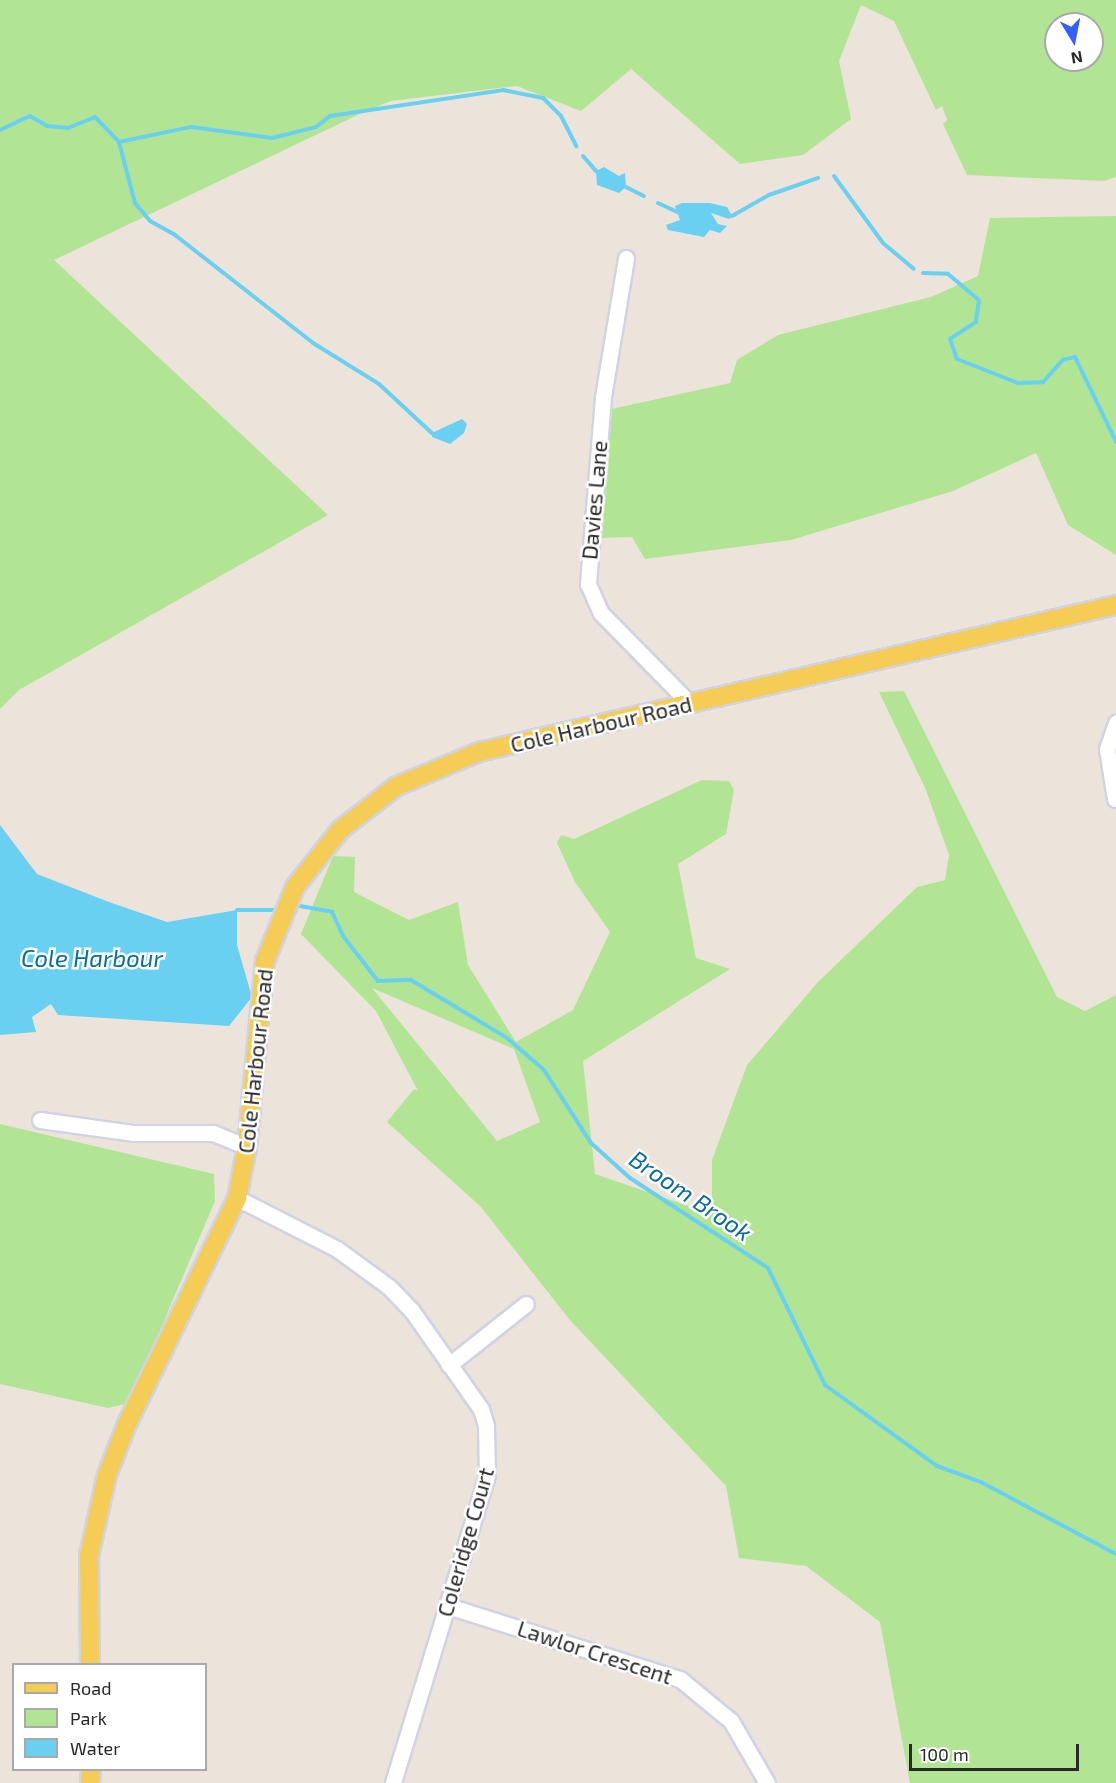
<!DOCTYPE html>
<style>
body{margin:0}
#map{position:relative;width:1116px;height:1783px;overflow:hidden;background:#ece4da;font-family:"Exo 2",sans-serif}
div>[style]{position:absolute}
.green>*{inset:0;background:#b1e594}
.water>*{inset:0;background:#69d0f2}
.stream>*{height:4px;margin:-2px;padding:0 2px;transform-origin:2px;border-radius:2px;background:#69d0f2}
.roads{filter:drop-shadow(2px 0 #cfd3e3) drop-shadow(-2px 0 #cfd3e3) drop-shadow(0 2px #cfd3e3) drop-shadow(0 -2px #cfd3e3)}
.minor>*{height:15px;margin:-7.5px;padding:0 7.5px;transform-origin:7.5px;border-radius:7.5px;background:#fff}
.major>*{height:18px;margin:-9px;padding:0 9px;transform-origin:9px;border-radius:9px;background:#f5cd56}
span{translate:-50% -50%;white-space:nowrap;text-align:center;line-height:1.15;-webkit-text-stroke:5px #fff;paint-order:stroke}
.street-label{font-size:22px;color:#292929}
.water-label{font-size:24px;color:#096d9d;font-style:italic}
.legend{position:absolute;left:12px;top:1663px;width:195px;height:108px;box-sizing:border-box;background:#fff;border:2px solid #a9a9a9;margin:0;padding:8px 10px;list-style:none;font-size:18px;color:#292929}
.legend li{display:flex;align-items:center;gap:12px;height:30px}
.legend b{width:30px;border:2px solid #a9a9a9}
.north{position:absolute;left:1044px;top:12px;width:60px;height:60px;box-sizing:border-box;background:#fff;border:2px solid #a9a9a9;border-radius:50%;rotate:170deg;font-size:16px;font-weight:700;line-height:24px;text-align:center;color:#292929}
.north::after{content:'';display:block;margin:auto;width:21px;height:27px;background:#345eff;clip-path:polygon(50% 0,100% 100%,50% 72%,0 100%)}
.scale{position:absolute;left:909px;top:1744px;width:170px;height:27px;box-sizing:border-box;border:3px solid #292929;border-top:0;padding-left:8px;font-size:18px;line-height:21px;white-space:nowrap;color:#292929;-webkit-text-stroke:4px #fff;paint-order:stroke}
</style>
<div id="map">
<div class="green">
<i style="clip-path:polygon(evenodd,0 0,1116px 0,1116px 177px,1104px 181px,967px 175px,943px 124px,947px 120px,942px 106px,936px 110px,894px 21px,861px 5px,839px 61px,851px 119px,803px 155px,740px 164px,631px 69px,581px 111px,517px 86px,391px 101px,366px 111px,54px 260px,328px 515px,19px 690px,0 709px,0 0,1056px 24px,1092px 24px,1092px 60px,1056px 60px,1056px 24px)"></i>
<i style="clip-path:polygon(1116px 216px,1116px 555px,1068px 525px,1036px 453px,953px 491px,791px 540px,645px 559px,632px 537px,600px 538px,607px 410px,730px 383px,737px 360px,778px 335px,931px 297px,978px 276px,990px 218px)"></i>
<i style="clip-path:polygon(evenodd,904px 691px,1057px 997px,1085px 1011px,1116px 995px,1116px 1783px,910px 1783px,880px 1622px,806px 1566px,739px 1558px,726px 1486px,569px 1319px,481px 1207px,387px 1122px,414px 1089px,418px 1091px,376px 1011px,301px 934px,333px 856px,355px 857px,354px 892px,409px 920px,458px 902px,468px 965px,516px 1042px,573px 1010px,610px 932px,575px 882px,557px 843px,561px 835px,574px 839px,702px 780px,729px 781px,734px 790px,726px 834px,678px 864px,696px 958px,730px 969px,583px 1061px,595px 1174px,712px 1214px,712px 1160px,747px 1065px,818px 982px,917px 887px,945px 880px,949px 855px,926px 790px,879px 692px,904px 691px,372px 988px,514px 1049px,540px 1122px,497px 1141px,372px 988px)"></i>
<i style="clip-path:polygon(0 1124px,214px 1174px,215px 1201px,129px 1403px,108px 1408px,0 1384px)"></i>
</div>
<div class="water">
<i style="clip-path:polygon(604px 167px,619px 176px,625px 173px,626px 187px,619px 193px,597px 185px,596px 171px)"></i>
<i style="clip-path:polygon(682px 203px,710px 203px,727px 207px,732px 216px,729px 219px,711px 213px,718px 224px,727px 226px,720px 233px,710px 230px,704px 237px,668px 230px,666px 225px,680px 220px,675px 206px)"></i>
<i style="clip-path:polygon(462px 419px,467px 424px,464px 433px,450px 444px,432px 437px,432px 433px)"></i>
<i style="clip-path:polygon(0 825px,37px 874px,109px 902px,167px 922px,237px 910px,237px 945px,252px 997px,229px 1026px,58px 1015px,51px 1004px,32px 1017px,36px 1032px,0 1035px)"></i>
</div>
<div class="stream">
<i style="left:0;top:130px;width:33px;rotate:-25deg"></i>
<i style="left:30px;top:116px;width:20px;rotate:30deg"></i>
<i style="left:47px;top:126px;width:21px;rotate:5deg"></i>
<i style="left:68px;top:128px;width:29px;rotate:-22deg"></i>
<i style="left:95px;top:117px;width:35px;rotate:46deg"></i>
<i style="left:119px;top:142px;width:63px;rotate:75.3deg"></i>
<i style="left:135px;top:203px;width:23px;rotate:50deg"></i>
<i style="left:150px;top:221px;width:29px;rotate:29deg"></i>
<i style="left:175px;top:235px;width:175px;rotate:38deg"></i>
<i style="left:313px;top:343px;width:78px;rotate:31.8deg"></i>
<i style="left:379px;top:384px;width:72px;rotate:42.8deg"></i>
<i style="left:119px;top:142px;width:74px;rotate:-11.8deg"></i>
<i style="left:191px;top:127px;width:82px;rotate:7.7deg"></i>
<i style="left:272px;top:138px;width:45px;rotate:-14deg"></i>
<i style="left:316px;top:127px;width:18px;rotate:-38deg"></i>
<i style="left:330px;top:116px;width:175px;rotate:-8.5deg"></i>
<i style="left:503px;top:90px;width:41px;rotate:11.3deg"></i>
<i style="left:543px;top:98px;width:25px;rotate:45deg"></i>
<i style="left:561px;top:116px;width:34px;rotate:63deg"></i>
<i style="left:583px;top:156px;width:20px;rotate:49deg"></i>
<i style="left:834px;top:176px;width:83px;rotate:53.8deg"></i>
<i style="left:883px;top:243px;width:40px;rotate:40deg"></i>
<i style="left:626px;top:187px;width:20px;rotate:27deg"></i>
<i style="left:658px;top:203px;width:23px;rotate:25deg"></i>
<i style="left:732px;top:216px;width:43px;rotate:-29.6deg"></i>
<i style="left:769px;top:195px;width:52px;rotate:-19.1deg"></i>
<i style="left:923px;top:273px;width:25px;rotate:2deg"></i>
<i style="left:948px;top:274px;width:40px;rotate:40deg"></i>
<i style="left:979px;top:300px;width:22px;rotate:98deg"></i>
<i style="left:976px;top:322px;width:31px;rotate:147deg"></i>
<i style="left:950px;top:339px;width:21px;rotate:71deg"></i>
<i style="left:957px;top:359px;width:66px;rotate:21.5deg"></i>
<i style="left:1018px;top:383px;width:25px;rotate:-2deg"></i>
<i style="left:1043px;top:382px;width:30px;rotate:-48deg"></i>
<i style="left:1063px;top:360px;width:12px;rotate:-14deg"></i>
<i style="left:1075px;top:357px;width:94px;rotate:64.2deg"></i>
<i style="left:294px;top:905px;width:39px;rotate:10deg"></i>
<i style="left:332px;top:912px;width:26px;rotate:65deg"></i>
<i style="left:343px;top:936px;width:57px;rotate:52.1deg"></i>
<i style="left:378px;top:981px;width:33px;rotate:-2deg"></i>
<i style="left:411px;top:980px;width:112px;rotate:31.1deg"></i>
<i style="left:507px;top:1038px;width:49px;rotate:40.9deg"></i>
<i style="left:544px;top:1070px;width:87px;rotate:57.2deg"></i>
<i style="left:591px;top:1143px;width:52px;rotate:41.9deg"></i>
<i style="left:630px;top:1178px;width:165px;rotate:33.1deg"></i>
<i style="left:768px;top:1268px;width:130px;rotate:64deg"></i>
<i style="left:825px;top:1385px;width:138px;rotate:35.9deg"></i>
<i style="left:937px;top:1466px;width:47px;rotate:20deg"></i>
<i style="left:981px;top:1482px;width:153px;rotate:28.1deg"></i>
<i style="left:237px;top:910px;width:42px"></i>
</div>
<div class="roads">
<div class="minor">
<i style="left:626px;top:258px;width:141px;rotate:99.4deg"></i>
<i style="left:603px;top:397px;width:188px;rotate:94.6deg"></i>
<i style="left:588px;top:584px;width:32px;rotate:66deg"></i>
<i style="left:601px;top:613px;width:127px;rotate:45.6deg"></i>
<i style="left:1115px;top:799px;width:51px;rotate:-99.1deg"></i>
<i style="left:1107px;top:749px;width:28px;rotate:-71deg"></i>
<i style="left:40px;top:1120px;width:95px;rotate:7.9deg"></i>
<i style="left:134px;top:1133px;width:79px"></i>
<i style="left:213px;top:1133px;width:37px;rotate:22deg"></i>
<i style="left:237px;top:1198px;width:112px;rotate:27deg"></i>
<i style="left:337px;top:1249px;width:64px;rotate:36.2deg"></i>
<i style="left:389px;top:1287px;width:33px;rotate:46deg"></i>
<i style="left:412px;top:1311px;width:120px;rotate:54.9deg"></i>
<i style="left:481px;top:1409px;width:17px;rotate:73deg"></i>
<i style="left:486px;top:1425px;width:50px;rotate:88.9deg"></i>
<i style="left:487px;top:1475px;width:322px;rotate:107deg"></i>
<i style="left:449px;top:1365px;width:98px;rotate:-38.4deg"></i>
<i style="left:448px;top:1606px;width:243px;rotate:17.5deg"></i>
<i style="left:680px;top:1679px;width:66px;rotate:39.5deg"></i>
<i style="left:731px;top:1721px;width:72px;rotate:59.9deg"></i>
</div>
<div class="major">
<i style="left:90px;top:1664px;width:108px;rotate:-90.5deg"></i>
<i style="left:89px;top:1556px;width:83px;rotate:-77.5deg"></i>
<i style="left:107px;top:1475px;width:55px;rotate:-68.6deg"></i>
<i style="left:127px;top:1424px;width:251px;rotate:-64deg"></i>
<i style="left:237px;top:1198px;width:52px;rotate:-78.9deg"></i>
<i style="left:247px;top:1147px;width:187px;rotate:-84.5deg"></i>
<i style="left:265px;top:961px;width:80px;rotate:-67.9deg"></i>
<i style="left:295px;top:887px;width:73px;rotate:-51.7deg"></i>
<i style="left:340px;top:830px;width:72px;rotate:-37.7deg"></i>
<i style="left:397px;top:786px;width:89px;rotate:-22.5deg"></i>
<i style="left:479px;top:752px;width:654px;rotate:-12.99deg"></i>
<i style="left:90px;top:1783px;width:13px;rotate:-86deg"></i>
</div>
</div>
<div class="street-label">
<span style="left:594px;top:500px;rotate:-85deg">Davies Lane</span>
<span style="left:601px;top:724px;rotate:-13deg">Cole Harbour Road</span>
<span style="left:255px;top:1061px;rotate:-84deg">Cole Harbour Road</span>
<span style="left:465px;top:1542px;rotate:-74deg">Coleridge Court</span>
<span style="left:595px;top:1652px;rotate:18deg">Lawlor Crescent</span>
</div>
<div class="water-label">
<span style="left:92px;top:958px">Cole Harbour</span>
<span style="left:691px;top:1195px;rotate:34deg">Broom Brook</span>
</div>
<ul class="legend">
<li><b style="height:8px;background:#f5cd56"></b>Road</li>
<li><b style="height:16px;background:#b1e594"></b>Park</li>
<li><b style="height:16px;background:#69d0f2"></b>Water</li>
</ul>
<div class="north">N</div>
<div class="scale">100 m</div>
</div>
